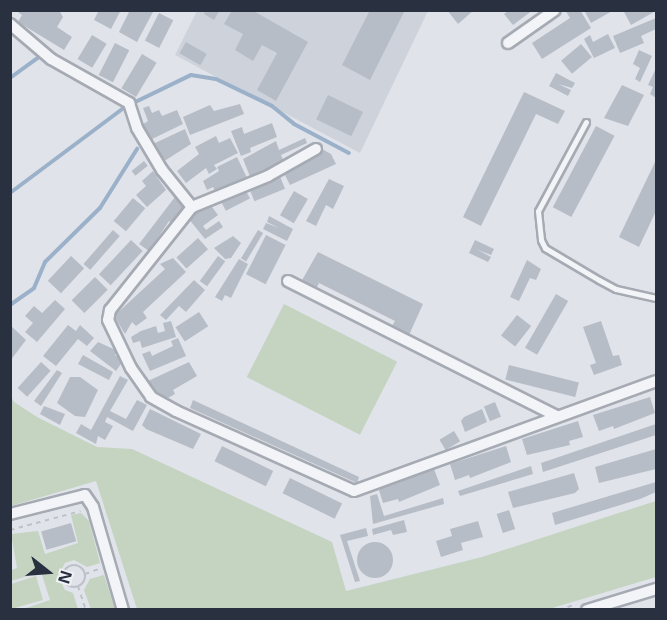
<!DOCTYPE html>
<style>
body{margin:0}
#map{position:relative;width:667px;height:620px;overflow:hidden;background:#e0e3e9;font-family:"Open Sans",sans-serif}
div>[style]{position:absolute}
.built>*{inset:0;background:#ced2db}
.green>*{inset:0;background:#c5d3c1;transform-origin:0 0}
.stream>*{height:4px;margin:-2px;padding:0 2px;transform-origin:2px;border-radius:2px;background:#9bb1c9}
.building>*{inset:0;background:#b7bdc6;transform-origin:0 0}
.round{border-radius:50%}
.path>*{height:2px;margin-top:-1px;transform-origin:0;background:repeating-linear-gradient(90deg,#bec1c7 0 4.5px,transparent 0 9px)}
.path>.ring{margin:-1px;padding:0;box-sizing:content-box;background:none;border:2px solid #bec1c7;border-radius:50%}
.roads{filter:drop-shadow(2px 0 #a5aab3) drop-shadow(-2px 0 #a5aab3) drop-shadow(0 2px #a5aab3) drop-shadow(0 -2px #a5aab3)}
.service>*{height:5px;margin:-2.5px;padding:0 2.5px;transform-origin:2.5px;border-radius:2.5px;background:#f3f4f7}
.minor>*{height:10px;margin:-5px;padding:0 5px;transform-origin:5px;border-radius:5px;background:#f3f4f7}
span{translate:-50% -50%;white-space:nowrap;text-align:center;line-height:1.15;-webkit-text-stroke:4.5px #f0f2f6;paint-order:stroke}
.frame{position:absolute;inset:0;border:12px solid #293140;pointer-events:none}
.north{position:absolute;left:18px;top:542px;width:60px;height:60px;-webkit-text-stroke:4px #f0f2f6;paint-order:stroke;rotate:107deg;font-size:16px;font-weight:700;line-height:24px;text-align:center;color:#293140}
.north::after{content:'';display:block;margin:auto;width:21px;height:27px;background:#293140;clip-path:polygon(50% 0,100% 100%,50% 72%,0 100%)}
</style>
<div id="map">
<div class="built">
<i style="clip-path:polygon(197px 11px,428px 11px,360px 153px,175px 55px)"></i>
</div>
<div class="green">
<i style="left:284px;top:304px;width:127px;height:82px;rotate:27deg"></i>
<i style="clip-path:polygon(10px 395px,14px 402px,37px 417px,97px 447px,132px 449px,332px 542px,346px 591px,482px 557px,656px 501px,656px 577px,549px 609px,137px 609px,96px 481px,11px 506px)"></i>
<i style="clip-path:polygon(81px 513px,89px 521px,100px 563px,87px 567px,74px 560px,65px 563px,58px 576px,65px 590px,73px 593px,78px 609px,23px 609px,50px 600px,41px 572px,11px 581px,11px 570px,17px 568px,11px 534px,38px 531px,45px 554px,78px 543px,71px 515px)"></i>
<i style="clip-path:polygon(104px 575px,115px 609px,91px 609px,84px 590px,90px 579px)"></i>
<i style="clip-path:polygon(36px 576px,43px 600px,11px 609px,11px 584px)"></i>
</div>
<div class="stream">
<i style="left:10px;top:78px;width:36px;rotate:-36deg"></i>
<i style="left:10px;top:193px;width:144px;rotate:-36.8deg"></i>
<i style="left:125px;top:107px;width:73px;rotate:-25.9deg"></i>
<i style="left:191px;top:75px;width:25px;rotate:9deg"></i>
<i style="left:216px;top:79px;width:62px;rotate:25.7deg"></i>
<i style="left:272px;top:106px;width:28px;rotate:39deg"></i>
<i style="left:294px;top:124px;width:62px;rotate:27.8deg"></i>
<i style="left:10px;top:305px;width:29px;rotate:-35deg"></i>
<i style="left:34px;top:288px;width:28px;rotate:-67deg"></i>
<i style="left:45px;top:262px;width:77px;rotate:-44.5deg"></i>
<i style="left:100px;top:208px;width:70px;rotate:-57.9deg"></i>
</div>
<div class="building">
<i style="clip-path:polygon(15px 10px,59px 10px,63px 17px,57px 27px,72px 37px,64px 50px,18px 22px,22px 15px)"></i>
<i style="clip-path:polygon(99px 10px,121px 10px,111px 29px,94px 20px)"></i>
<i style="clip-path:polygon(130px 10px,154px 10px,137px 42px,119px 32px)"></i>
<i style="clip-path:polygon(206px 10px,220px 10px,214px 20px,204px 14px)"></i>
<i style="clip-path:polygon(232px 10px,252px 10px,308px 42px,276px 101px,257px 90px,277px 53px,262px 45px,253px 61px,235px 50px,243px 34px,224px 24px)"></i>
<i style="clip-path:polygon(370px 10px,405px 10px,370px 80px,342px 65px)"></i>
<i style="clip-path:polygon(447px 10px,474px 10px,458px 24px)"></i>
<i style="clip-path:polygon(509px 10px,533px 10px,513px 25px,504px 14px)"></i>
<i style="clip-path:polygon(565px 10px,580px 10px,591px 28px,542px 59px,532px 43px,570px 18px)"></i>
<i style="clip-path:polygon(584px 10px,614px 10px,591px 23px)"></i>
<i style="clip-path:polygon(623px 10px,653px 10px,654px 12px,631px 25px)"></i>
<i style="left:159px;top:13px;width:16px;height:31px;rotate:27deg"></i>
<i style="clip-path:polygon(656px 18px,656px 29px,641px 36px,644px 43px,620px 53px,613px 36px)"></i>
<i style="clip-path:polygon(608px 34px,615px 48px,594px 58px,584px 39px,590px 35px,593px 42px)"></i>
<i style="left:92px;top:35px;width:17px;height:28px;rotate:31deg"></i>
<i style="left:186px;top:42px;width:24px;height:13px;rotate:30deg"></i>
<i style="left:115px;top:43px;width:16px;height:36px;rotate:27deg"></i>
<i style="left:581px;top:44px;width:17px;height:26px;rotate:50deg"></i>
<i style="clip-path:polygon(639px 50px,652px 56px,640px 82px,635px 79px,640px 68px,633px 64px)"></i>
<i style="left:142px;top:54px;width:17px;height:40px;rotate:31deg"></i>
<i style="clip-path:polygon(656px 68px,656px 98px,650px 94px,653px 87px,648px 85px)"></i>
<i style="clip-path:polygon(556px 73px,575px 83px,572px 88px,558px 84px,571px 90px,568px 96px,549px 86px)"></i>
<i style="clip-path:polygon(622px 85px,644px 95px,628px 126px,604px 118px)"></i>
<i style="clip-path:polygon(524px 92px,565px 111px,558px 124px,536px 114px,481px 226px,463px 217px)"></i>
<i style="left:328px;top:95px;width:39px;height:27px;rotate:26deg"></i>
<i style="clip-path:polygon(240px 104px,244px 114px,190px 135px,183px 117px,210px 105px,214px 111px)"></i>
<i style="clip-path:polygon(149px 106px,152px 113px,159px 110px,162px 116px,177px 110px,183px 124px,150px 140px,140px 126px,148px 121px,143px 108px)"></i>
<i style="clip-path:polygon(272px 123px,277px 137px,250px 148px,251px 152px,241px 156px,231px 131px,242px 127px,244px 134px)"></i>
<i style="left:596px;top:126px;width:21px;height:92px;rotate:28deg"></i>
<i style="clip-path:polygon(185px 129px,191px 144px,166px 160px,160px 159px,153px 144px)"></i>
<i style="clip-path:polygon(216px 136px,219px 143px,230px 138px,238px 153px,214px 165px,217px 169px,209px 174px,206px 168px,186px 183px,177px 171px,199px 154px,195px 147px)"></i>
<i style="clip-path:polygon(305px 138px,307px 143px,281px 155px,284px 162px,251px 179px,243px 159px,276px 141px,279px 150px)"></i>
<i style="clip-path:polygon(322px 149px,331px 154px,336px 164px,290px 185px,282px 169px)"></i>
<i style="clip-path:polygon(237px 157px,248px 180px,217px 195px,213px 187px,207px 190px,203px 181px,219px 171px,217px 167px)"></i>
<i style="clip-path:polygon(656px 160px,656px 211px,639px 247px,619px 237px)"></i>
<i style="left:144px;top:161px;width:6px;height:16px;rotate:51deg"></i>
<i style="clip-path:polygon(153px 171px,166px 190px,147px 207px,136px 195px,146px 186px,142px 181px)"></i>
<i style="left:279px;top:174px;width:16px;height:33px;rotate:68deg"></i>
<i style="clip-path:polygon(329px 179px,344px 186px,333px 209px,326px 205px,316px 226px,306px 221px)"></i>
<i style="left:244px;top:187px;width:13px;height:27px;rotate:63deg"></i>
<i style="left:294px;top:191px;width:16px;height:28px;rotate:30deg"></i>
<i style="clip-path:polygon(175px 197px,185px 205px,183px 210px,173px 225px,169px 221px,149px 251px,139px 244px)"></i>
<i style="left:133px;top:198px;width:16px;height:30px;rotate:40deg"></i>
<i style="clip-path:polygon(209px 203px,218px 215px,203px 226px,206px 230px,219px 221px,223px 227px,205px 239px,188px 218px)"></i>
<i style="clip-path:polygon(269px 216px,293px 229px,287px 241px,263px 229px,266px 223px,279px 228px,267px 222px)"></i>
<i style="left:113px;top:230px;width:9px;height:45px;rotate:41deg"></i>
<i style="left:258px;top:230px;width:6px;height:33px;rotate:31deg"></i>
<i style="left:266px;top:235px;width:22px;height:44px;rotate:27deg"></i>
<i style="clip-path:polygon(233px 236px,241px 243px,231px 258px,225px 259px,214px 248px)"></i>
<i style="left:198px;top:238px;width:15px;height:29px;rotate:48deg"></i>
<i style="left:131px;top:240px;width:16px;height:47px;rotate:43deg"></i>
<i style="clip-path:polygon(475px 240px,494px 249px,491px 255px,478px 250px,491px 257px,488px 262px,469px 253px)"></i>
<i style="clip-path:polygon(318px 252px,423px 304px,409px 335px,392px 326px,395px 321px,319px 283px,316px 289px,301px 282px)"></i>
<i style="left:71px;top:256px;width:18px;height:34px;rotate:43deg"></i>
<i style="left:218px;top:256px;width:9px;height:31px;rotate:36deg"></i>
<i style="clip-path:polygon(173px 258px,186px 272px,143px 312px,147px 318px,136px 326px,132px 322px,125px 334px,114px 316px,165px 269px,160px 264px)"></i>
<i style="clip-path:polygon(239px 259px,248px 264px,231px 298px,225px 295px,222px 301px,215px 297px)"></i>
<i style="clip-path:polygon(527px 260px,541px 269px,536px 280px,530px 278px,519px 301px,510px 297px)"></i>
<i style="left:95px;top:277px;width:18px;height:33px;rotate:45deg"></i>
<i style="clip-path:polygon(194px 280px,205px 290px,186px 312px,179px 306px,166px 320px,160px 315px)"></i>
<i style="left:556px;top:294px;width:14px;height:62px;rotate:30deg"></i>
<i style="clip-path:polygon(55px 300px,65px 309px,37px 342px,25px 332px,33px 323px,25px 316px,34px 306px,42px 313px)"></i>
<i style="left:199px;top:312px;width:17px;height:28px;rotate:57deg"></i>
<i style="left:517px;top:315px;width:18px;height:26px;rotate:38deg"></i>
<i style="clip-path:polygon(171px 321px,176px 337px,142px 348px,140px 341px,133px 343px,131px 337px,141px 331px,156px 326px,158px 333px,165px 331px,163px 323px)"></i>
<i style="clip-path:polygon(601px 321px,613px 356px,619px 355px,622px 365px,594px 375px,590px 365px,596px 363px,583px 327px)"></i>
<i style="clip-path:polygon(10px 325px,26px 340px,10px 361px)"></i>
<i style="clip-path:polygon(68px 325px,76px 331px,80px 325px,94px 338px,87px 346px,78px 339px,56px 366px,43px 356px)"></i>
<i style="clip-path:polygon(178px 338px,186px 356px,150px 371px,142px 354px,150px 351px,152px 356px,173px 346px,171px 341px)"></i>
<i style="clip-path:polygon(98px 342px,118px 351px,115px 355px,123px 361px,116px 371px,90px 351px)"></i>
<i style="clip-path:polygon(83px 355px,113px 372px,109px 380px,78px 364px)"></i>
<i style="left:41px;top:362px;width:13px;height:35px;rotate:42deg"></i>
<i style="clip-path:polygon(189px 362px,197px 376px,173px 390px,175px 394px,168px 398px,154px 392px,148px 381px)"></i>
<i style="left:509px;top:365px;width:72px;height:15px;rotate:14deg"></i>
<i style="clip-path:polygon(57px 370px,62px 373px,41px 406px,34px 401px)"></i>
<i style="clip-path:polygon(120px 376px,128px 380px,110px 411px,126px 419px,137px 400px,147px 405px,133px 431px,107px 417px,105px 422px,113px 426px,105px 440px,98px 436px,96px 444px,76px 433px,81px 424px,91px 430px)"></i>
<i style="clip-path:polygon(70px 377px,80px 377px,98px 390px,85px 417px,75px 416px,57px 403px)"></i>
<i style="clip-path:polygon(650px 397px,655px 413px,614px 429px,613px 426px,599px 431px,593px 415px)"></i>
<i style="clip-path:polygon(193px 400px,359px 477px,357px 483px,190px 408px)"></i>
<i style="left:495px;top:402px;width:16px;height:12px;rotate:68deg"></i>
<i style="clip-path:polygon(44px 406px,65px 414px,60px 425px,40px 414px)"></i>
<i style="clip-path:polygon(150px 409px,201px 434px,193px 449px,146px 429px,142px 425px)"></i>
<i style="clip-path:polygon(482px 409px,487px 422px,465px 432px,461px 421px,464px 417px)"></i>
<i style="clip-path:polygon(578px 421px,583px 437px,569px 441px,570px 445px,527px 455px,522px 439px)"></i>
<i style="clip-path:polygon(656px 424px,656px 435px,543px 472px,541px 463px)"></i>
<i style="left:454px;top:431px;width:12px;height:17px;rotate:59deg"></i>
<i style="left:222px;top:446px;width:57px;height:17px;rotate:26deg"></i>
<i style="clip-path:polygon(506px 446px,511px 462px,470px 478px,469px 475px,455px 480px,450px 464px)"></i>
<i style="clip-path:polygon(656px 449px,656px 469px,599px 483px,595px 467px)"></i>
<i style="clip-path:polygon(531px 466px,533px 474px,460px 496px,458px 491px)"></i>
<i style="clip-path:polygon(434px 469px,440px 485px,399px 502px,398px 499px,383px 503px,378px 487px)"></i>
<i style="clip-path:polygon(574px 473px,579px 489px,575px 493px,513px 508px,508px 492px)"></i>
<i style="left:290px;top:478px;width:58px;height:17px;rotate:26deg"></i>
<i style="clip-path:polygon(656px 482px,656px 492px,640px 499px,555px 525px,552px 513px)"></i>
<i style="clip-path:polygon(377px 494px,384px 516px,443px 498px,444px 504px,373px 524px,370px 496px)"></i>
<i style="left:509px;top:510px;width:20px;height:13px;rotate:72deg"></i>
<i style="clip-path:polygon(404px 520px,407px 532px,393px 535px,391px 530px,373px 535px,372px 529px)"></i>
<i style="clip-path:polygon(478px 521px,483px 537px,461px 543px,463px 550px,441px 557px,436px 541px,452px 536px,450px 529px)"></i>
<i style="left:71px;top:523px;width:19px;height:31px;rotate:74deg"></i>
<i style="clip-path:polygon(366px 528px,368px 536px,347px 541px,360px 581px,355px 582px,340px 535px)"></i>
<i class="round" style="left:357px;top:542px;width:36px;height:36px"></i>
</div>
<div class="path">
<i style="left:10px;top:530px;width:73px;rotate:-15deg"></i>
<i class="ring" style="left:63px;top:565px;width:20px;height:20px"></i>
<i style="left:85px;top:574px;width:15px;rotate:-20deg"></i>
<i style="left:78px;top:586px;width:25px;rotate:72deg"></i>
<i style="left:559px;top:610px;width:18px;rotate:-19deg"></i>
</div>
<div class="roads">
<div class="service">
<i style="left:586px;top:122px;width:101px;rotate:118.3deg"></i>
<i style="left:538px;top:211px;width:29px;rotate:84deg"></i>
<i style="left:541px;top:240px;width:9px;rotate:63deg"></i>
<i style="left:545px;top:248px;width:63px;rotate:30.7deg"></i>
<i style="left:599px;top:280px;width:19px;rotate:28deg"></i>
<i style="left:616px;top:289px;width:41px;rotate:12.7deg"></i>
</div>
<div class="minor">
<i style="left:10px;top:24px;width:54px;rotate:40.5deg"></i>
<i style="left:51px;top:59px;width:90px;rotate:29.4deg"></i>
<i style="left:129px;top:103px;width:26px;rotate:72deg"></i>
<i style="left:137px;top:128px;width:49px;rotate:59.2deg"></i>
<i style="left:162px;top:170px;width:48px;rotate:51deg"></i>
<i style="left:192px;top:207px;width:132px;rotate:128.5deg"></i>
<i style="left:110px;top:310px;width:10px;rotate:101deg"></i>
<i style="left:108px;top:320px;width:53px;rotate:64.4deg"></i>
<i style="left:131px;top:368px;width:35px;rotate:55deg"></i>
<i style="left:151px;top:397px;width:29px;rotate:29deg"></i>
<i style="left:176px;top:411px;width:195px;rotate:24.2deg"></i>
<i style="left:354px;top:491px;width:321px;rotate:-20deg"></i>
<i style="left:508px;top:43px;width:57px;rotate:-35.1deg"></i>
<i style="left:192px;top:207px;width:82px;rotate:-22.2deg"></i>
<i style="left:268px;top:176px;width:55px;rotate:-29.4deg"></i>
<i style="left:288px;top:281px;width:300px;rotate:26.7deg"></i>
<i style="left:10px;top:514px;width:77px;rotate:-14.2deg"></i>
<i style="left:85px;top:495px;width:14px;rotate:56deg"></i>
<i style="left:93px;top:507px;width:107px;rotate:73.8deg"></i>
<i style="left:587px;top:610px;width:72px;rotate:-16.9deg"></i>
</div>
</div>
<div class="frame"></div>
<div class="north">N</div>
</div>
